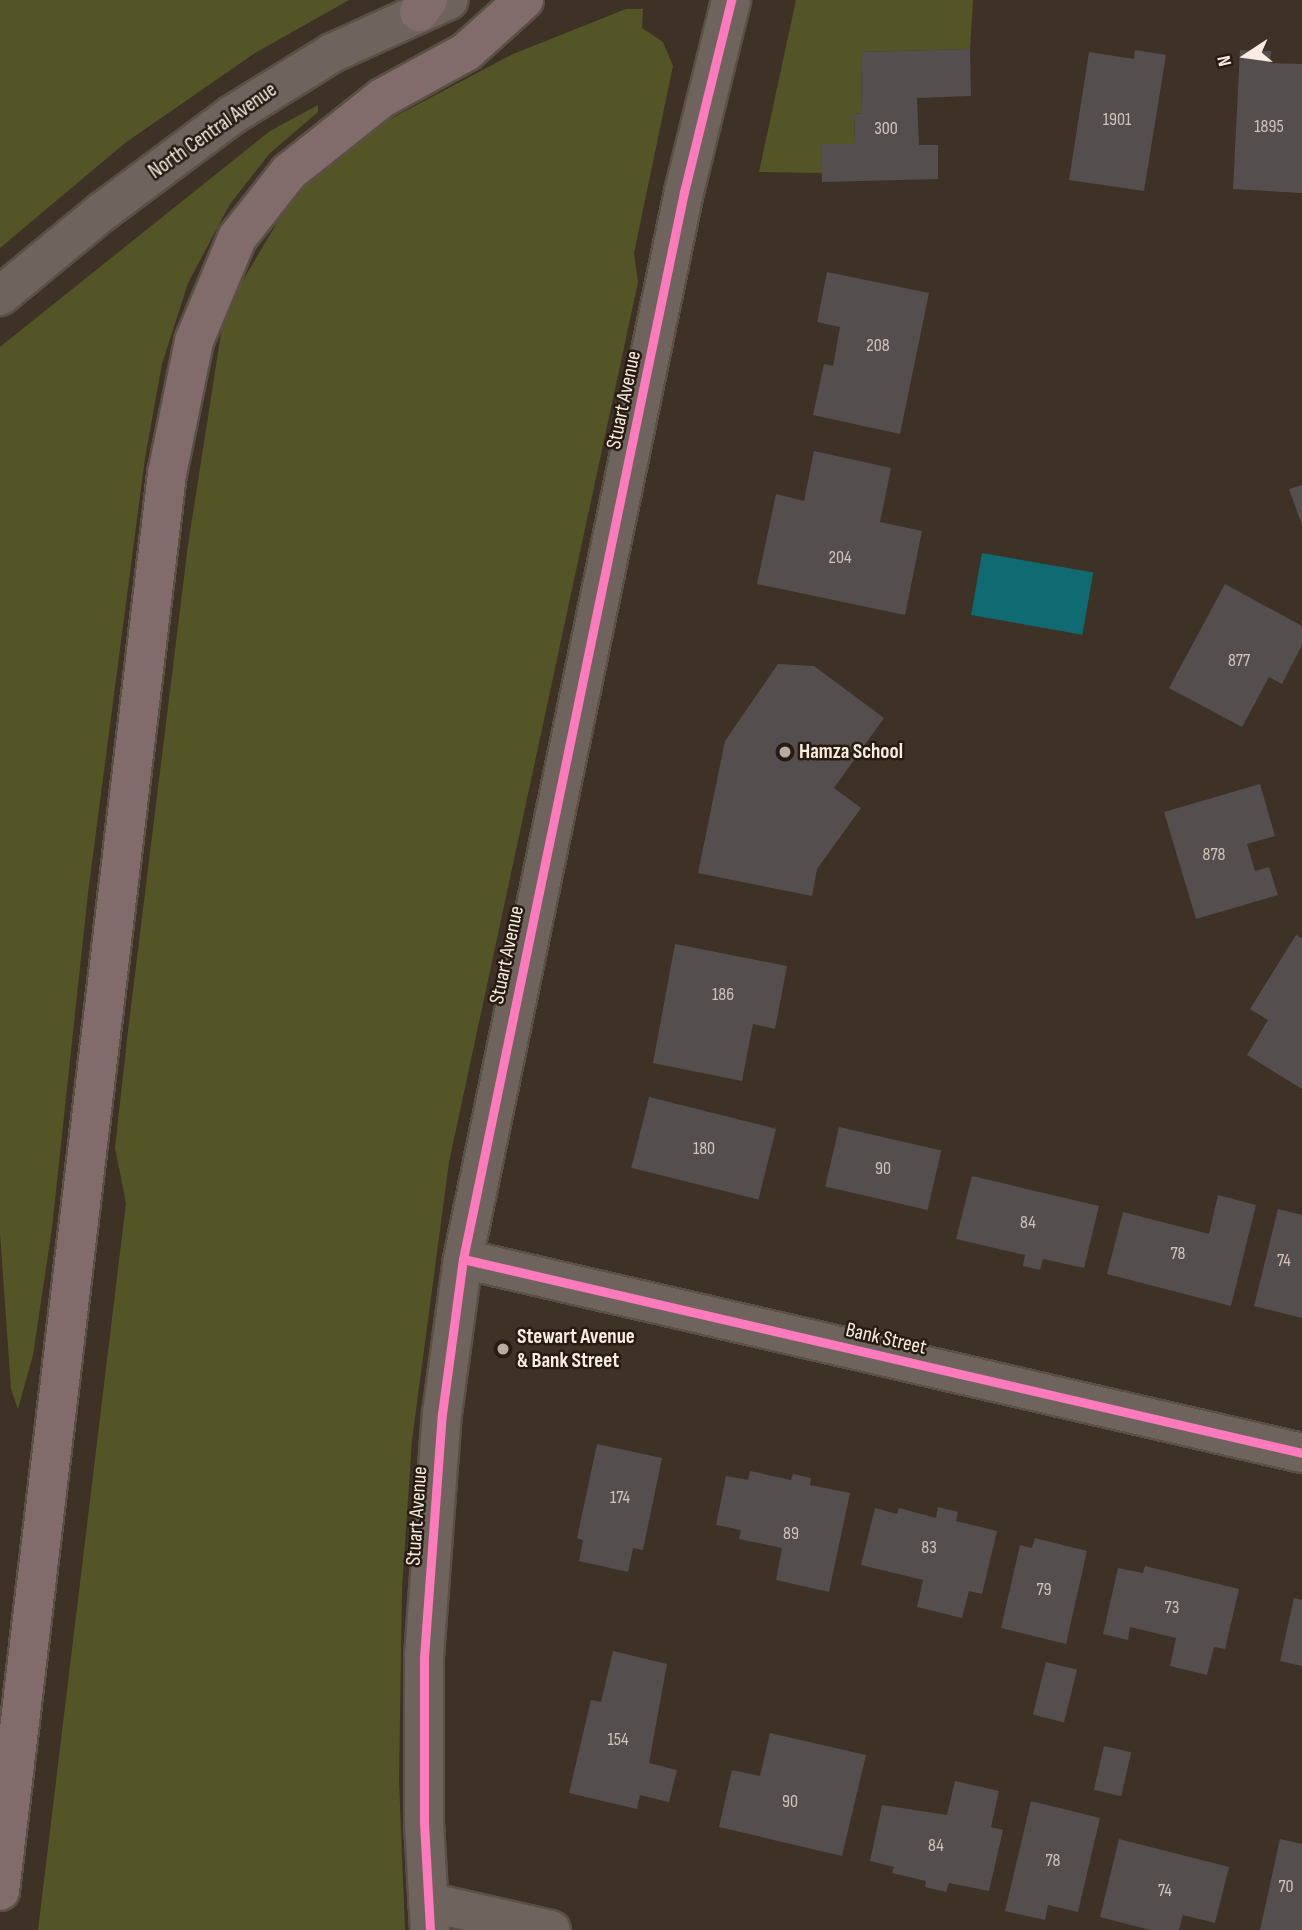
<!DOCTYPE html>
<style>
body{margin:0}
#map{position:relative;width:1302px;height:1930px;overflow:hidden;background:#3e3227;font-family:"Sofia Sans Condensed",sans-serif}
div>[style]{position:absolute}
.green>*{inset:0;background:#535527}
.water>*{inset:0;background:#106a71;transform-origin:0 0}
.building>*{inset:0;background:#554e4e;transform-origin:0 0}
.roads{filter:drop-shadow(2px 0 #5b5046) drop-shadow(-2px 0 #5b5046) drop-shadow(0 2px #5b5046) drop-shadow(0 -2px #5b5046)}
.street>*{height:38px;margin:-19px;padding:0 19px;transform-origin:19px;border-radius:19px;background:#6e645d}
.secondary>*{height:38px;margin:-19px;padding:0 19px;transform-origin:19px;border-radius:19px;background:#6e645d}
.highway>*{height:38px;margin:-19px;padding:0 19px;transform-origin:19px;border-radius:19px;background:#826c6b}
.cycleway>*{height:9px;margin:-4.5px;padding:0 4.5px;transform-origin:4.5px;border-radius:4.5px;background:#fd7abc}
.dots>*{width:19px;height:19px;translate:-50% -50%;box-sizing:border-box;border:4px solid #261c13;border-radius:50%}
span{translate:-50% -50%;white-space:nowrap;text-align:center;line-height:1.15;-webkit-text-stroke:5px #261c13;paint-order:stroke}
.number-label{font-size:18px;color:#d2c4bc}
.number-label span{-webkit-text-stroke-width:0}
.street-label{font-size:21px;color:#fbece0}
.poi-label{font-size:21px;color:#fbece0;font-weight:700}
.left{translate:0 -50%;text-align:left}
.north{position:absolute;left:1211px;top:21px;width:70px;height:70px;-webkit-text-stroke:5px #261c13;paint-order:stroke;rotate:257deg;font-size:19px;font-weight:700;line-height:28px;text-align:center;color:#fbece0}
.north::after{content:'';display:block;margin:auto;width:24px;height:32px;background:#fbece0;clip-path:polygon(50% 0,100% 100%,50% 72%,0 100%)}
</style>
<div id="map">
<div class="green">
<i style="clip-path:polygon(0 0,349px 0,255px 53px,125px 143px,0 248px)"></i>
<i style="clip-path:polygon(796px 0,973px 0,970px 49px,861px 52px,862px 113px,854px 114px,855px 144px,821px 144px,822px 173px,759px 172px)"></i>
<i style="clip-path:polygon(626px 9px,643px 9px,642px 28px,663px 42px,673px 66px,634px 253px,638px 282px,449px 1162px,412px 1440px,402px 1588px,399px 1781px,405px 1930px,38px 1930px,126px 1203px,115px 1148px,128px 1031px,188px 545px,222px 327px,236px 292px,278px 221px,301px 190px,346px 147px,392px 118px,513px 54px)"></i>
<i style="clip-path:polygon(318px 105px,318px 112px,270px 153px,230px 204px,188px 283px,162px 364px,145px 458px,88px 893px,52px 1228px,33px 1355px,18px 1409px,11px 1389px,0 1233px,0 347px,270px 131px)"></i>
</div>
<div class="water">
<i style="left:982px;top:553px;width:113px;height:63px;rotate:10deg"></i>
</div>
<div class="building">
<i style="clip-path:polygon(970px 49px,971px 96px,917px 98px,919px 145px,938px 145px,938px 179px,822px 182px,821px 144px,855px 144px,854px 114px,862px 113px,861px 52px)"></i>
<i style="clip-path:polygon(1135px 50px,1166px 55px,1144px 191px,1069px 180px,1089px 52px,1134px 59px)"></i>
<i style="clip-path:polygon(1240px 50px,1271px 51px,1270px 63px,1302px 64px,1302px 193px,1233px 189px)"></i>
<i style="clip-path:polygon(827px 272px,929px 293px,900px 434px,813px 415px,824px 364px,833px 366px,840px 327px,817px 322px)"></i>
<i style="clip-path:polygon(814px 451px,891px 468px,880px 522px,922px 531px,905px 615px,757px 584px,776px 494px,804px 501px)"></i>
<i style="clip-path:polygon(1302px 485px,1302px 525px,1289px 489px)"></i>
<i style="clip-path:polygon(1225px 584px,1302px 626px,1302px 645px,1282px 684px,1269px 677px,1242px 727px,1169px 688px)"></i>
<i style="clip-path:polygon(778px 664px,814px 666px,884px 718px,834px 788px,861px 808px,817px 869px,812px 896px,698px 873px,725px 741px)"></i>
<i style="clip-path:polygon(1260px 784px,1275px 836px,1247px 844px,1255px 871px,1269px 867px,1278px 895px,1196px 919px,1164px 812px)"></i>
<i style="clip-path:polygon(1296px 935px,1302px 938px,1302px 1089px,1247px 1055px,1268px 1020px,1250px 1009px)"></i>
<i style="clip-path:polygon(675px 944px,787px 966px,775px 1029px,753px 1024px,742px 1081px,653px 1063px)"></i>
<i style="left:649px;top:1097px;width:131px;height:73px;rotate:14deg"></i>
<i style="left:839px;top:1127px;width:105px;height:61px;rotate:13deg"></i>
<i style="clip-path:polygon(972px 1176px,1099px 1206px,1084px 1268px,1043px 1259px,1040px 1270px,1023px 1266px,1025px 1255px,956px 1239px)"></i>
<i style="clip-path:polygon(1218px 1195px,1256px 1205px,1231px 1306px,1107px 1274px,1123px 1212px,1209px 1234px)"></i>
<i style="clip-path:polygon(1278px 1209px,1302px 1215px,1302px 1318px,1254px 1306px)"></i>
<i style="clip-path:polygon(597px 1444px,662px 1458px,643px 1550px,633px 1548px,628px 1572px,579px 1561px,583px 1540px,577px 1538px)"></i>
<i style="clip-path:polygon(750px 1471px,791px 1480px,793px 1474px,811px 1478px,810px 1485px,850px 1493px,829px 1592px,776px 1580px,782px 1548px,739px 1539px,741px 1530px,716px 1525px,726px 1476px,748px 1480px)"></i>
<i style="clip-path:polygon(938px 1507px,958px 1512px,956px 1521px,997px 1531px,982px 1594px,969px 1591px,962px 1618px,917px 1607px,923px 1580px,861px 1565px,875px 1508px,897px 1514px,899px 1508px,936px 1518px)"></i>
<i style="clip-path:polygon(1035px 1538px,1087px 1551px,1066px 1644px,1001px 1628px,1020px 1545px,1032px 1548px)"></i>
<i style="clip-path:polygon(1145px 1566px,1239px 1589px,1225px 1649px,1214px 1647px,1207px 1675px,1170px 1666px,1176px 1638px,1130px 1627px,1128px 1640px,1103px 1634px,1118px 1568px,1143px 1573px)"></i>
<i style="clip-path:polygon(1294px 1598px,1302px 1600px,1302px 1666px,1280px 1661px)"></i>
<i style="clip-path:polygon(613px 1651px,667px 1664px,649px 1763px,677px 1770px,669px 1802px,640px 1795px,637px 1809px,569px 1793px,591px 1700px,601px 1702px)"></i>
<i style="left:1046px;top:1662px;width:32px;height:54px;rotate:14deg"></i>
<i style="clip-path:polygon(770px 1733px,866px 1755px,842px 1856px,719px 1827px,732px 1770px,760px 1776px)"></i>
<i style="left:1104px;top:1746px;width:28px;height:45px;rotate:13deg"></i>
<i style="clip-path:polygon(955px 1781px,999px 1791px,991px 1827px,1003px 1830px,989px 1891px,949px 1883px,946px 1892px,925px 1887px,926px 1881px,892px 1873px,894px 1867px,870px 1861px,882px 1805px,947px 1815px)"></i>
<i style="clip-path:polygon(1031px 1801px,1100px 1818px,1078px 1912px,1048px 1905px,1045px 1920px,1005px 1911px)"></i>
<i style="clip-path:polygon(1119px 1839px,1229px 1867px,1215px 1923px,1183px 1915px,1179px 1930px,1150px 1930px,1100px 1917px)"></i>
<i style="clip-path:polygon(1280px 1839px,1302px 1844px,1302px 1930px,1260px 1930px)"></i>
</div>
<div class="roads">
<div class="street">
<i style="left:463px;top:1259px;width:861px;rotate:13.02deg"></i>
<i style="left:428px;top:1902px;width:126px;rotate:12.8deg"></i>
</div>
<div class="secondary">
<i style="left:0;top:296px;width:132px;rotate:-39.5deg"></i>
<i style="left:102px;top:212px;width:162px;rotate:-36.7deg"></i>
<i style="left:232px;top:115px;width:118px;rotate:-31.8deg"></i>
<i style="left:332px;top:53px;width:128px;rotate:-24.4deg"></i>
<i style="left:430px;top:1930px;width:108px;rotate:-93.2deg"></i>
<i style="left:424px;top:1822px;width:165px;rotate:-90deg"></i>
<i style="left:424px;top:1657px;width:244px;rotate:-85.8deg"></i>
<i style="left:442px;top:1414px;width:156px;rotate:-82.3deg"></i>
<i style="left:463px;top:1259px;width:1090px;rotate:-78.3deg"></i>
<i style="left:684px;top:192px;width:198px;rotate:-76.2deg"></i>
</div>
<div class="highway">
<i style="left:419px;top:12px;width:15px;rotate:-53deg"></i>
<i style="left:0;top:1891px;width:1427px;rotate:-83.28deg"></i>
<i style="left:167px;top:474px;width:136px;rotate:-78.5deg"></i>
<i style="left:194px;top:341px;width:112px;rotate:-67.3deg"></i>
<i style="left:237px;top:238px;width:84px;rotate:-51.8deg"></i>
<i style="left:289px;top:172px;width:119px;rotate:-38.5deg"></i>
<i style="left:382px;top:98px;width:96px;rotate:-28.7deg"></i>
<i style="left:466px;top:52px;width:78px;rotate:-41.9deg"></i>
</div>
</div>
<div class="cycleway">
<i style="left:463px;top:1259px;width:861px;rotate:13.02deg"></i>
<i style="left:430px;top:1930px;width:108px;rotate:-93.2deg"></i>
<i style="left:424px;top:1822px;width:165px;rotate:-90deg"></i>
<i style="left:424px;top:1657px;width:244px;rotate:-85.8deg"></i>
<i style="left:442px;top:1414px;width:156px;rotate:-82.3deg"></i>
<i style="left:463px;top:1259px;width:1090px;rotate:-78.3deg"></i>
<i style="left:684px;top:192px;width:198px;rotate:-76.2deg"></i>
</div>
<div class="dots">
<i style="left:785px;top:752px;background:#b9ab9f"></i>
<i style="left:503px;top:1349px;background:#b9ab9f"></i>
</div>
<div class="number-label">
<span style="left:1117px;top:120px">1901</span>
<span style="left:1269px;top:127px">1895</span>
<span style="left:886px;top:129px">300</span>
<span style="left:878px;top:346px">208</span>
<span style="left:840px;top:558px">204</span>
<span style="left:1239px;top:661px">877</span>
<span style="left:1214px;top:855px">878</span>
<span style="left:723px;top:995px">186</span>
<span style="left:704px;top:1149px">180</span>
<span style="left:883px;top:1169px">90</span>
<span style="left:1028px;top:1223px">84</span>
<span style="left:1178px;top:1254px">78</span>
<span style="left:1284px;top:1261px">74</span>
<span style="left:620px;top:1498px">174</span>
<span style="left:791px;top:1534px">89</span>
<span style="left:929px;top:1548px">83</span>
<span style="left:1044px;top:1590px">79</span>
<span style="left:1172px;top:1608px">73</span>
<span style="left:618px;top:1740px">154</span>
<span style="left:790px;top:1802px">90</span>
<span style="left:936px;top:1846px">84</span>
<span style="left:1053px;top:1861px">78</span>
<span style="left:1286px;top:1887px">70</span>
<span style="left:1165px;top:1891px">74</span>
</div>
<div class="street-label">
<span style="left:213px;top:131px;rotate:-35deg">North Central Avenue</span>
<span style="left:624px;top:400px;rotate:-78deg">Stuart Avenue</span>
<span style="left:507px;top:955px;rotate:-78deg">Stuart Avenue</span>
<span style="left:886px;top:1339px;rotate:13deg">Bank Street</span>
<span style="left:417px;top:1516px;rotate:-86deg">Stuart Avenue</span>
</div>
<div class="poi-label">
<span class="left" style="left:799px;top:752px">Hamza School</span>
<span class="left" style="left:517px;top:1349px">Stewart Avenue<br>&amp; Bank Street</span>
</div>
<div class="north">N</div>
</div>
